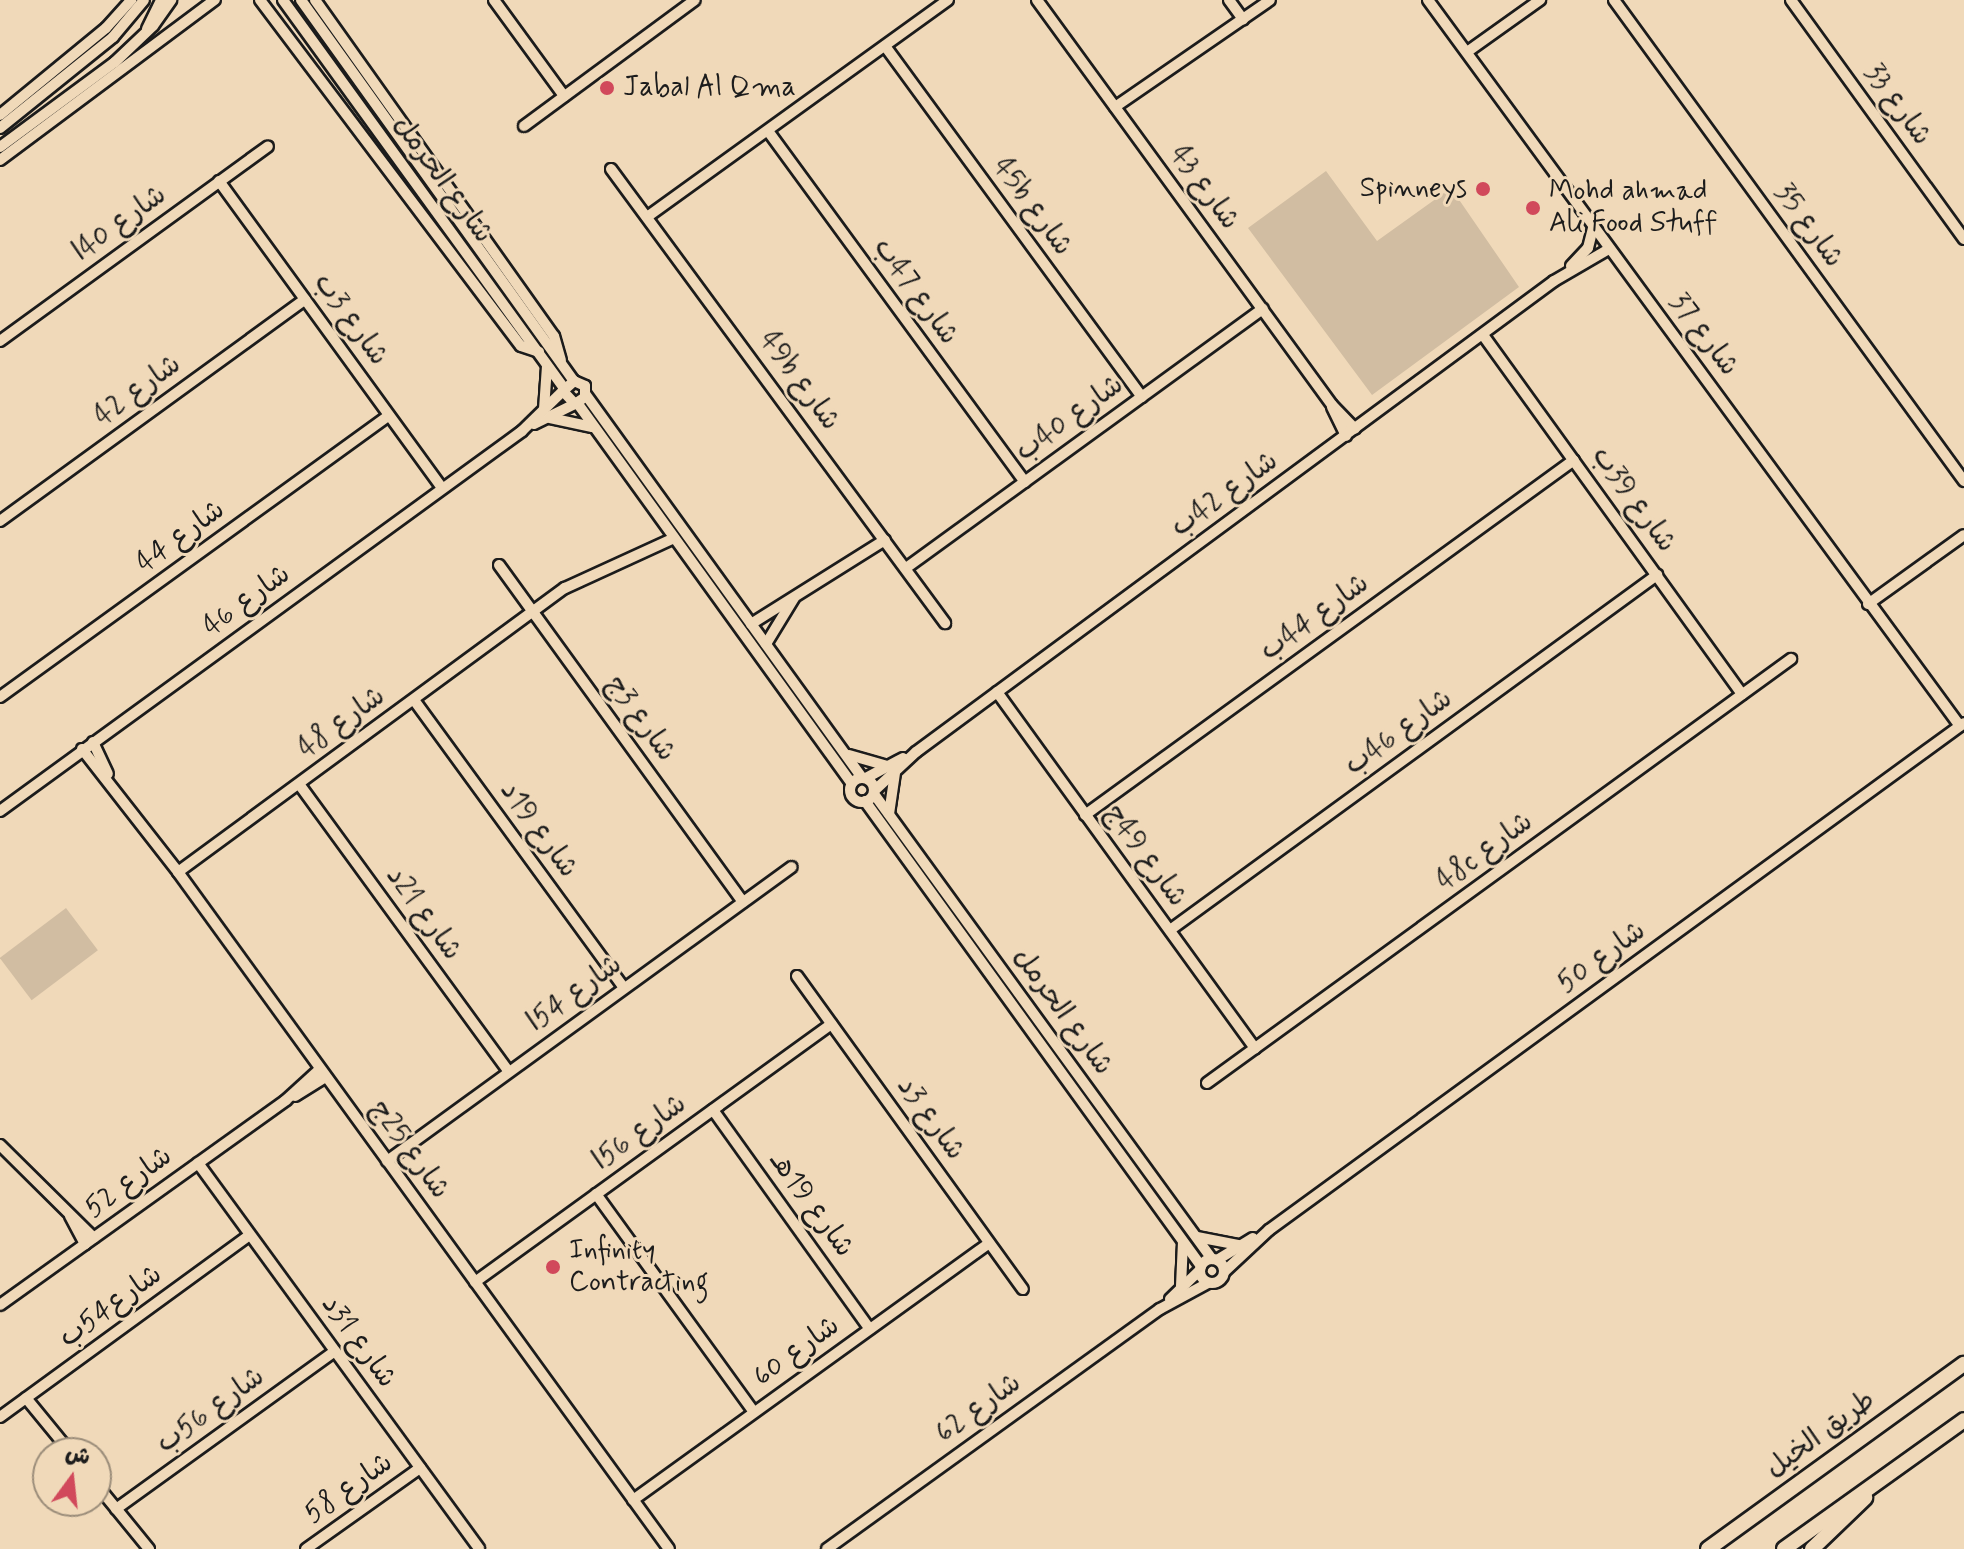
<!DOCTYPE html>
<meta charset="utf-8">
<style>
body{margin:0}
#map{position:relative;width:1964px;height:1549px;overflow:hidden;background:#f0d9b9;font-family:Mynerve,"Playpen Sans Arabic",sans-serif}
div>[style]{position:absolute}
.green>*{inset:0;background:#d1bda2;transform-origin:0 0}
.roads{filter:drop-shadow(2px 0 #1c1c1c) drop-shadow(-2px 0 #1c1c1c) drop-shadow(0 2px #1c1c1c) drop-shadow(0 -2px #1c1c1c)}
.minor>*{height:10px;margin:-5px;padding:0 5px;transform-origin:5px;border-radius:5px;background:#f0d9b9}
.minor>.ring{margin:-5px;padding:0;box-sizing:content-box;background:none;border:10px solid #f0d9b9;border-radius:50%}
.highway>*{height:14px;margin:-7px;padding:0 7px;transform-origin:7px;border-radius:7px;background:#f0d9b9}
.dots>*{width:22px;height:22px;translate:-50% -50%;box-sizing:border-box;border:4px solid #f0d9b9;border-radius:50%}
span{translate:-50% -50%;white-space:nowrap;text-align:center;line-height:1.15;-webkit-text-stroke:6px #f0d9b9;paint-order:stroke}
.poi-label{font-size:28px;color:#1c1c1c}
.left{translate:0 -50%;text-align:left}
.right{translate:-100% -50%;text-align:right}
.street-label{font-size:28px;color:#1c1c1c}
.north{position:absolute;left:32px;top:1437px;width:80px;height:80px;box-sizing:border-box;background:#f0d9b9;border:2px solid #9b8d7a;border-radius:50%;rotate:15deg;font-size:22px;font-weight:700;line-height:32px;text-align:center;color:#1c1c1c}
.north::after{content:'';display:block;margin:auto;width:28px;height:36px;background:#d1495b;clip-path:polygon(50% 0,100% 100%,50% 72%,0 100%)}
</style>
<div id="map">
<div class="green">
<i style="clip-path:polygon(1326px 171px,1377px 241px,1451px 188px,1519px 287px,1372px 395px,1248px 228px)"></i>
<i style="left:66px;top:908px;width:53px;height:83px;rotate:53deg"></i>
</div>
<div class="roads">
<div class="minor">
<i style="left:260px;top:0;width:433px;rotate:53deg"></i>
<i style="left:521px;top:346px;width:19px;rotate:18deg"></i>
<i style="left:283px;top:0;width:479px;rotate:54.1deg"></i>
<i style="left:301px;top:0;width:469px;rotate:54.4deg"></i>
<i style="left:574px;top:381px;width:12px;rotate:24deg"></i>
<i style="left:585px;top:386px;width:11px;rotate:90deg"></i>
<i style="left:585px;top:397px;width:12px;rotate:145deg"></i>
<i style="left:575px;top:404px;width:18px;rotate:-133deg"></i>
<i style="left:563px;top:391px;width:15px;rotate:-42deg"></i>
<i style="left:315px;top:0;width:412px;rotate:54.6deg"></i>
<i style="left:554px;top:336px;width:25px;rotate:74deg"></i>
<i style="left:494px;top:0;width:119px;rotate:53.9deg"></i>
<i style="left:1037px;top:0;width:501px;rotate:53.93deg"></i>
<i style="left:1332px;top:405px;width:33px;rotate:46deg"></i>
<i style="left:1229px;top:0;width:24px;rotate:54deg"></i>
<i style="left:1428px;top:0;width:900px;rotate:53.77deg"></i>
<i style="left:1614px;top:0;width:595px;rotate:53.96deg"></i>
<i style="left:1791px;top:0;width:295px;rotate:54.1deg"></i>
<i style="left:147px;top:29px;width:32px;rotate:-64deg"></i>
<i style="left:885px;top:46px;width:435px;rotate:53.8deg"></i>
<i style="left:1467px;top:52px;width:90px;rotate:-35.5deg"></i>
<i style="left:1115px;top:107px;width:188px;rotate:-34.6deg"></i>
<i style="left:0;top:115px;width:137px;rotate:-39.4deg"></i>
<i style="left:106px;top:28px;width:38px;rotate:-48deg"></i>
<i style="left:524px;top:126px;width:212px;rotate:-36.4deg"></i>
<i style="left:0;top:128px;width:145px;rotate:-38.8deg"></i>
<i style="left:113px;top:37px;width:48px;rotate:-50deg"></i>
<i style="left:768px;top:131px;width:435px;rotate:53.8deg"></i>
<i style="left:0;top:147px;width:143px;rotate:-36.5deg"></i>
<i style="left:115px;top:62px;width:52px;rotate:-43.5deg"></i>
<i style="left:153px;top:26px;width:32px;rotate:-55deg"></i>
<i style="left:0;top:160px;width:268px;rotate:-36.7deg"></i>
<i style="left:611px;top:169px;width:564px;rotate:53.66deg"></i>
<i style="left:219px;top:181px;width:379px;rotate:54deg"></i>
<i style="left:647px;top:217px;width:371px;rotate:-35.8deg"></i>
<i style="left:1571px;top:266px;width:25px;rotate:-47deg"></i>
<i style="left:1588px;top:248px;width:21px;rotate:-76deg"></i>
<i style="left:1483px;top:335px;width:443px;rotate:54.2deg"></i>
<i style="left:0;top:341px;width:331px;rotate:-36deg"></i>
<i style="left:586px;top:395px;width:471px;rotate:54.2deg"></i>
<i style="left:578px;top:404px;width:468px;rotate:54.2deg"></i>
<i style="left:1332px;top:407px;width:32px;rotate:64deg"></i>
<i style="left:544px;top:409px;width:43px;rotate:-86deg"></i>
<i style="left:550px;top:418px;width:43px;rotate:12.1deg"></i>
<i style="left:534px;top:424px;width:46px;rotate:-26deg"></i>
<i style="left:0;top:521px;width:377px;rotate:-36deg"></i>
<i style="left:499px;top:565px;width:416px;rotate:54.1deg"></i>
<i style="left:906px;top:568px;width:441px;rotate:-36deg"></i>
<i style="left:1868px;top:604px;width:118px;rotate:-35.7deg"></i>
<i style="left:751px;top:624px;width:158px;rotate:-32.1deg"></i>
<i style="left:766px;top:644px;width:54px;rotate:-58.7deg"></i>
<i style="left:997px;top:692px;width:440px;rotate:54.1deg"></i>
<i style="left:0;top:697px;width:480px;rotate:-35.9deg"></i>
<i style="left:414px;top:700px;width:356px;rotate:53.9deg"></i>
<i style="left:93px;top:742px;width:35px;rotate:65deg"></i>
<i style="left:82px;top:749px;width:156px;rotate:52deg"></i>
<i style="left:178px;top:872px;width:836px;rotate:54.05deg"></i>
<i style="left:849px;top:755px;width:40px;rotate:16deg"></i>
<i class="ring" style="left:850px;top:778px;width:14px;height:14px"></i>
<i style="left:866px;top:778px;width:42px;rotate:-28.4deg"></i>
<i style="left:299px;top:784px;width:356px;rotate:53.9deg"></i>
<i style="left:875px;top:790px;width:56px;rotate:-42.8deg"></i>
<i style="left:916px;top:752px;width:793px;rotate:-36.44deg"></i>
<i style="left:1554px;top:281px;width:64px;rotate:-30.2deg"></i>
<i style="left:874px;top:794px;width:575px;rotate:53.99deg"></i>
<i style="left:865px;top:801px;width:574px;rotate:54.15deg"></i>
<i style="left:0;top:811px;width:646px;rotate:-36.05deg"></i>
<i style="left:522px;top:431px;width:57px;rotate:-44.3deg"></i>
<i style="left:889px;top:814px;width:41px;rotate:-81.7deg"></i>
<i style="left:1085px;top:815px;width:604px;rotate:-35.98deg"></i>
<i style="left:178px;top:872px;width:480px;rotate:-36.3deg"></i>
<i style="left:565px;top:588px;width:120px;rotate:-24.6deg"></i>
<i style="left:1170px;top:930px;width:603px;rotate:-36.09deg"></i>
<i style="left:797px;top:976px;width:386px;rotate:54.2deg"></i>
<i style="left:1207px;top:1083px;width:722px;rotate:-35.98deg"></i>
<i style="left:295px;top:1096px;width:36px;rotate:-32deg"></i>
<i style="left:713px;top:1110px;width:269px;rotate:54.4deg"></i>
<i style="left:0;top:1145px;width:132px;rotate:44.7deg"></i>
<i style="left:387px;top:1161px;width:500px;rotate:-36deg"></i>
<i style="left:198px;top:1163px;width:477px;rotate:53.9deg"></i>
<i style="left:596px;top:1194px;width:269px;rotate:54.1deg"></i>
<i style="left:70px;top:1216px;width:32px;rotate:62deg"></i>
<i style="left:1197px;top:1237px;width:43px;rotate:10.8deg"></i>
<i class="ring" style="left:1200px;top:1259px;width:14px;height:14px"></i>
<i style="left:1217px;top:1260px;width:42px;rotate:-31.4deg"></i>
<i style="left:1225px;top:1271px;width:60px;rotate:-43deg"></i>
<i style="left:1269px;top:1230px;width:860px;rotate:-36.11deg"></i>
<i style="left:475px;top:1282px;width:440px;rotate:-35.9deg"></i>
<i style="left:1181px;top:1286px;width:44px;rotate:-87.4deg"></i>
<i style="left:1170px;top:1299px;width:42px;rotate:-44deg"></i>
<i style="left:0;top:1305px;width:352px;rotate:-35.6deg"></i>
<i style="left:286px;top:1100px;width:46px;rotate:-42.4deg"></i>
<i style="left:26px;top:1398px;width:71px;rotate:50.7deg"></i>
<i style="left:0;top:1417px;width:309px;rotate:-36.1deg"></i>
<i style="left:96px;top:1484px;width:84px;rotate:50.8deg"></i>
<i style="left:633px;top:1500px;width:439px;rotate:-35.8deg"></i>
<i style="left:116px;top:1509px;width:270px;rotate:-35.8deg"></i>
<i style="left:306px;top:1549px;width:140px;rotate:-35.4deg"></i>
<i style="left:827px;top:1549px;width:410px;rotate:-35.8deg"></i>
<i style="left:1160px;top:1309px;width:55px;rotate:-28.4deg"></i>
</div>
<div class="highway">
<i style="left:1708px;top:1549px;width:316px;rotate:-35.9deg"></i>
<i style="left:1784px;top:1549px;width:221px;rotate:-35.6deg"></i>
<i style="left:1812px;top:1549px;width:74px;rotate:-43.9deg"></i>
</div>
</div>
<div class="dots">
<i style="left:607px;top:88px;background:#d1495b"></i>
<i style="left:1483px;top:189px;background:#d1495b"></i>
<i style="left:1533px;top:208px;background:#d1495b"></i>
<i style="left:553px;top:1267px;background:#d1495b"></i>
</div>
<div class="poi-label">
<span class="left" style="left:623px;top:88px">Jabal Al Qma</span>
<span class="right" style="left:1467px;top:189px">Spinneys</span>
<span class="left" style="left:1549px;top:208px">Mohd ahmad<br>Ali Food Stuff</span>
<span class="left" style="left:569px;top:1267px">Infinity<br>Contracting</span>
</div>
<div class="street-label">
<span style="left:1897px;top:105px;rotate:54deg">شارع 33</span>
<span style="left:442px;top:180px;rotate:54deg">شارع الحرمل</span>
<span style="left:1204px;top:188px;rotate:54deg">شارع 43</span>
<span style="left:1032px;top:207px;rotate:54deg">45b شارع</span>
<span style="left:120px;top:224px;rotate:-36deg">شارع 40ا</span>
<span style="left:1808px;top:226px;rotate:54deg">شارع 35</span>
<span style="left:915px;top:292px;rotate:54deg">شارع 47ب</span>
<span style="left:350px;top:320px;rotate:54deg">شارع 3ب</span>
<span style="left:1703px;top:335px;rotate:53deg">شارع 37</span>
<span style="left:799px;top:381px;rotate:54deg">49b شارع</span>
<span style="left:138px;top:391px;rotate:-36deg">شارع 42</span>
<span style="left:1070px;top:419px;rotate:-36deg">شارع 40ب</span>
<span style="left:1225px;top:495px;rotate:-36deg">شارع 42ب</span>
<span style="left:1633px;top:500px;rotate:54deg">شارع 39ب</span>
<span style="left:181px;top:537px;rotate:-36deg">شارع 44</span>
<span style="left:247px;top:601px;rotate:-36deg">شارع 46</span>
<span style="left:1315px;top:618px;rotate:-36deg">شارع 44ب</span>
<span style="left:640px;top:719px;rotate:54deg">شارع 3ج</span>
<span style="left:342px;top:723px;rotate:-36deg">شارع 48</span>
<span style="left:1399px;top:733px;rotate:-36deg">شارع 46ب</span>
<span style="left:538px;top:830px;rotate:54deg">شارع 19د</span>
<span style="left:1485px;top:852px;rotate:-36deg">48c شارع</span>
<span style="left:1145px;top:856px;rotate:54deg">شارع 49ج</span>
<span style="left:423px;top:914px;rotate:54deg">شارع 21د</span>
<span style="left:1602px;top:958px;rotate:-36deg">شارع 50</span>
<span style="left:575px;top:994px;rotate:-36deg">شارع 54ا</span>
<span style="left:1062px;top:1012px;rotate:54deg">شارع الحرمل</span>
<span style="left:930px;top:1119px;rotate:54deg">شارع 3د</span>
<span style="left:640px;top:1133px;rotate:-36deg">شارع 56ا</span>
<span style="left:409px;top:1150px;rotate:54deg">شارع 25ج</span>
<span style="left:129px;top:1183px;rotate:-36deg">شارع 52</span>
<span style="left:811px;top:1205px;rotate:54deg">شارع 19هـ</span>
<span style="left:111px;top:1307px;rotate:-36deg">شارع54ب</span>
<span style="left:358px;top:1342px;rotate:54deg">شارع 31د</span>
<span style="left:797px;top:1352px;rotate:-36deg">شارع 60</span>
<span style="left:979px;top:1409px;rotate:-36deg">شارع 62</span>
<span style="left:211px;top:1411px;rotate:-36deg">شارع 56ب</span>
<span style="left:1821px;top:1435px;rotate:-36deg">طريق الخيل</span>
<span style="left:349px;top:1489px;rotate:-35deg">شارع 58</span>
</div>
<div class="north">ش</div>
</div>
